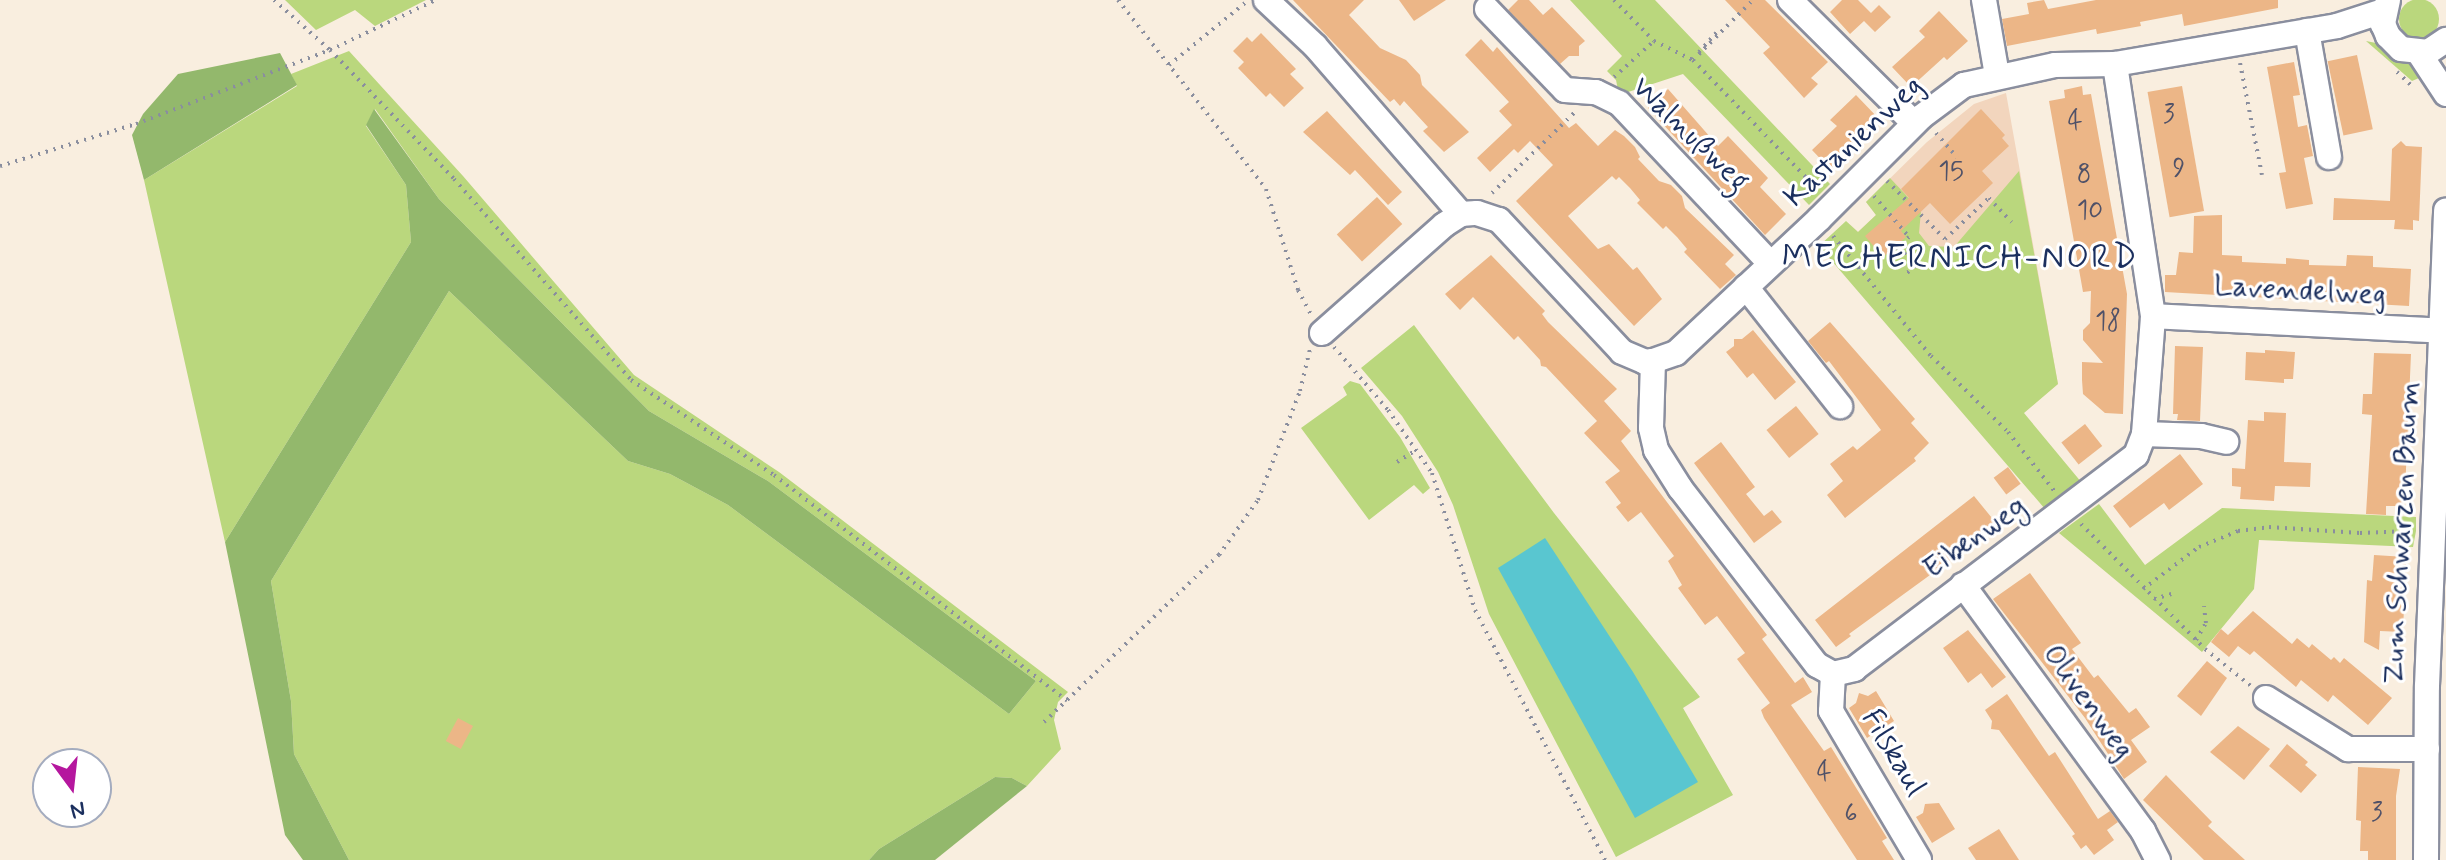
<!DOCTYPE html>
<meta charset="utf-8">
<style>
body{margin:0}
#map{position:relative;width:2446px;height:860px;overflow:hidden;background:#f9eedf;font-family:Mynerve,sans-serif}
div>[style]{position:absolute}
.built>*{inset:0;background:#f2d5bd}
.green>*{inset:0;background:#bad77d}
.round{border-radius:50%}
.forest>*{inset:0;background:#93b86c}
.water>*{inset:0;background:#59c6d0}
.building>*{inset:0;background:#ecb687;transform-origin:0 0}
.path>*{height:4px;margin-top:-2px;transform-origin:0;background:repeating-linear-gradient(90deg,#8a8e9e 0 2px,transparent 0 8px)}
.roads{filter:drop-shadow(2px 0 #8a8e9e) drop-shadow(-2px 0 #8a8e9e) drop-shadow(0 2px #8a8e9e) drop-shadow(0 -2px #8a8e9e)}
.minor>*{height:24px;margin:-12px;padding:0 12px;transform-origin:12px;border-radius:12px;background:#fff}
span{translate:-50% -50%;white-space:nowrap;text-align:center;line-height:1.15;-webkit-text-stroke:6px #fff;paint-order:stroke}
.number-label{font-size:26px;color:#4f5168}
.number-label span{-webkit-text-stroke-width:0}
.street-label{font-size:30px;color:#1b2f5e}
.quarter-label{font-size:34px;color:#1b2f5e;letter-spacing:2px}
.north{position:absolute;left:32px;top:748px;width:80px;height:80px;box-sizing:border-box;background:#fff;border:2px solid #a4acbf;border-radius:50%;rotate:165deg;font-size:22px;font-weight:700;line-height:32px;text-align:center;color:#1b2f5e}
.north::after{content:'';display:block;margin:auto;width:28px;height:36px;background:#b5179e;clip-path:polygon(50% 0,100% 100%,50% 72%,0 100%)}
</style>
<div id="map">
<div class="built">
<i style="clip-path:polygon(2006px 93px,2058px 384px,2023px 413px,1846px 221px,1858px 232px,1876px 215px,1866px 202px,1927px 142px,1974px 104px)"></i>
</div>
<div class="green">
<i class="round" style="left:2399px;top:-1px;width:40px;height:40px"></i>
<i style="clip-path:polygon(285px 0,426px 0,375px 26px,355px 10px,316px 30px)"></i>
<i style="clip-path:polygon(1570px 0,1655px 0,1830px 184px,1809px 205px,1683px 74px,1619px 95px,1616px 80px,1607px 71px,1622px 56px)"></i>
<i style="clip-path:polygon(2366px 41px,2381px 44px,2414px 63px,2426px 75px,2412px 81px)"></i>
<i style="clip-path:polygon(349px 51px,463px 176px,634px 375px,779px 472px,1068px 692px,1058px 702px,1054px 720px,1061px 749px,1027px 786px,1012px 778px,995px 777px,879px 849px,869px 860px,349px 860px,294px 754px,291px 701px,271px 581px,449px 291px,628px 461px,670px 474px,728px 505px,1009px 714px,1036px 681px,768px 481px,649px 411px,439px 199px,375px 109px,366px 126px,406px 185px,411px 242px,225px 542px,144px 180px,297px 86px,291px 74px)"></i>
<i style="clip-path:polygon(2019px 171px,2058px 384px,2024px 413px,2082px 483px,2045px 509px,1819px 246px,1846px 221px,1858px 232px,1876px 215px,1866px 202px,1890px 178px,1921px 211px,1919px 233px,1929px 246px,1954px 247px)"></i>
<i style="clip-path:polygon(1414px 325px,1554px 513px,1700px 697px,1683px 708px,1733px 795px,1616px 857px,1489px 614px,1453px 505px,1438px 472px,1402px 416px,1361px 368px)"></i>
<i style="clip-path:polygon(1350px 381px,1360px 384px,1400px 437px,1430px 488px,1423px 494px,1414px 485px,1369px 520px,1301px 428px,1347px 395px,1343px 387px)"></i>
<i style="clip-path:polygon(2099px 504px,2145px 565px,2222px 508px,2416px 517px,2416px 531px,2413px 547px,2259px 540px,2254px 589px,2202px 652px,2059px 533px)"></i>
</div>
<div class="forest">
<i style="clip-path:polygon(280px 53px,297px 85px,144px 180px,132px 135px,143px 114px,178px 74px)"></i>
<i style="clip-path:polygon(374px 109px,439px 199px,649px 411px,768px 481px,1036px 681px,1009px 714px,728px 505px,670px 474px,628px 461px,449px 291px,271px 581px,291px 701px,294px 754px,349px 860px,303px 860px,285px 835px,225px 542px,411px 242px,406px 185px,366px 125px)"></i>
<i style="clip-path:polygon(995px 777px,1012px 778px,1027px 786px,935px 860px,869px 860px,879px 849px)"></i>
</div>
<div class="water">
<i style="clip-path:polygon(1545px 538px,1633px 672px,1698px 782px,1635px 818px,1498px 568px)"></i>
</div>
<div class="building">
<i style="clip-path:polygon(1293px 0,1364px 0,1349px 15px,1380px 48px,1406px 60px,1420px 75px,1422px 85px,1469px 132px,1444px 152px,1423px 131px,1428px 127px,1404px 101px,1400px 106px,1394px 99px,1390px 102px)"></i>
<i style="clip-path:polygon(1399px 0,1446px 0,1414px 21px)"></i>
<i style="clip-path:polygon(1518px 0,1529px 0,1543px 15px,1552px 7px,1585px 41px,1579px 46px,1579px 56px,1569px 56px,1560px 64px,1508px 10px)"></i>
<i style="clip-path:polygon(1725px 0,1765px 0,1828px 62px,1811px 78px,1818px 84px,1804px 98px,1763px 53px,1770px 47px)"></i>
<i style="clip-path:polygon(1842px 0,1858px 0,1871px 13px,1879px 5px,1891px 17px,1875px 32px,1864px 21px,1850px 34px,1830px 12px)"></i>
<i style="clip-path:polygon(2044px 0,2048px 9px,2096px 0,2278px 0,2278px 8px,2184px 26px,2182px 14px,2140px 22px,2141px 26px,2097px 34px,2096px 29px,2007px 46px,2002px 19px,2029px 14px,2027px 3px)"></i>
<i style="clip-path:polygon(1939px 11px,1968px 41px,1947px 60px,1944px 57px,1911px 87px,1892px 67px,1925px 37px,1919px 31px)"></i>
<i style="clip-path:polygon(1261px 33px,1296px 69px,1290px 74px,1304px 88px,1284px 107px,1270px 93px,1266px 97px,1238px 68px,1244px 62px,1233px 51px,1247px 37px,1252px 42px)"></i>
<i style="clip-path:polygon(1481px 39px,1493px 52px,1497px 47px,1569px 128px,1576px 123px,1598px 146px,1615px 130px,1624px 136px,1635px 147px,1640px 157px,1638px 159px,1659px 181px,1671px 185px,1682px 196px,1685px 208px,1734px 255px,1725px 264px,1736px 275px,1720px 289px,1684px 252px,1687px 249px,1677px 237px,1666px 226px,1663px 229px,1637px 203px,1640px 200px,1630px 188px,1619px 177px,1616px 180px,1612px 176px,1568px 216px,1598px 249px,1609px 244px,1633px 270px,1637px 267px,1662px 299px,1634px 326px,1516px 201px,1553px 165px,1530px 141px,1518px 153px,1514px 149px,1490px 172px,1477px 158px,1512px 125px,1499px 111px,1509px 102px,1465px 55px)"></i>
<i style="left:2357px;top:55px;width:76px;height:30px;rotate:78deg"></i>
<i style="clip-path:polygon(2294px 62px,2300px 95px,2293px 96px,2298px 127px,2307px 125px,2313px 156px,2304px 158px,2313px 204px,2286px 209px,2279px 173px,2286px 172px,2267px 67px)"></i>
<i style="clip-path:polygon(2082px 86px,2083px 95px,2091px 94px,2127px 294px,2123px 414px,2105px 413px,2083px 394px,2082px 380px,2082px 362px,2103px 363px,2083px 340px,2083px 330px,2090px 323px,2091px 291px,2083px 292px,2049px 101px,2065px 98px,2064px 90px)"></i>
<i style="left:2182px;top:86px;width:127px;height:35px;rotate:80deg"></i>
<i style="clip-path:polygon(1668px 89px,1718px 146px,1728px 136px,1768px 178px,1760px 187px,1786px 214px,1765px 235px,1648px 108px)"></i>
<i style="clip-path:polygon(1856px 95px,1880px 120px,1832px 171px,1812px 150px,1837px 126px,1830px 120px)"></i>
<i style="clip-path:polygon(1981px 109px,2005px 135px,2002px 138px,2009px 146px,1982px 171px,1993px 183px,1950px 224px,1930px 203px,1901px 231px,1906px 237px,1883px 257px,1865px 236px,1909px 198px,1901px 189px)"></i>
<i style="clip-path:polygon(1327px 111px,1402px 192px,1388px 205px,1355px 170px,1350px 175px,1303px 132px)"></i>
<i style="clip-path:polygon(2401px 141px,2406px 146px,2422px 147px,2419px 221px,2413px 220px,2413px 230px,2394px 229px,2395px 220px,2333px 220px,2334px 198px,2390px 201px,2392px 149px)"></i>
<i style="left:1377px;top:197px;width:37px;height:55px;rotate:47deg"></i>
<i style="clip-path:polygon(2222px 215px,2222px 255px,2242px 256px,2242px 262px,2286px 264px,2286px 258px,2309px 260px,2309px 265px,2346px 266px,2347px 255px,2373px 256px,2373px 267px,2411px 269px,2409px 306px,2165px 292px,2165px 275px,2176px 275px,2179px 252px,2193px 253px,2194px 216px)"></i>
<i style="clip-path:polygon(1491px 255px,1545px 311px,1542px 314px,1548px 322px,1617px 389px,1604px 401px,1631px 431px,1621px 441px,1767px 635px,1762px 639px,1795px 683px,1803px 677px,1812px 692px,1791px 705px,1824px 751px,1831px 747px,1887px 838px,1882px 841px,1894px 860px,1857px 860px,1764px 718px,1761px 710px,1770px 703px,1737px 659px,1745px 653px,1717px 616px,1705px 625px,1678px 588px,1682px 585px,1668px 561px,1674px 556px,1641px 512px,1628px 522px,1616px 507px,1621px 503px,1605px 482px,1620px 471px,1584px 433px,1597px 421px,1546px 367px,1541px 366px,1540px 360px,1518px 336px,1514px 340px,1473px 297px,1460px 310px,1445px 294px)"></i>
<i style="clip-path:polygon(1830px 322px,1915px 419px,1911px 423px,1929px 443px,1914px 458px,1916px 461px,1845px 518px,1827px 495px,1843px 481px,1830px 464px,1853px 446px,1857px 450px,1881px 430px,1829px 361px,1826px 363px,1808px 341px)"></i>
<i style="clip-path:polygon(1753px 330px,1796px 382px,1775px 400px,1753px 373px,1747px 378px,1726px 352px,1734px 346px,1734px 339px,1742px 339px)"></i>
<i style="clip-path:polygon(2175px 346px,2203px 347px,2200px 421px,2177px 420px,2178px 414px,2173px 414px)"></i>
<i style="clip-path:polygon(2265px 350px,2295px 352px,2293px 379px,2284px 379px,2284px 383px,2245px 380px,2246px 352px,2265px 353px)"></i>
<i style="clip-path:polygon(2374px 353px,2411px 354px,2405px 492px,2402px 506px,2386px 506px,2386px 515px,2366px 514px,2372px 415px,2362px 414px,2363px 394px,2372px 394px)"></i>
<i style="left:1796px;top:406px;width:36px;height:38px;rotate:51deg"></i>
<i style="clip-path:polygon(2264px 412px,2286px 413px,2284px 462px,2311px 463px,2310px 487px,2275px 486px,2274px 501px,2240px 499px,2241px 487px,2232px 486px,2232px 468px,2245px 469px,2248px 420px,2264px 421px)"></i>
<i style="left:2085px;top:424px;width:28px;height:30px;rotate:52deg"></i>
<i style="clip-path:polygon(1721px 442px,1755px 487px,1746px 494px,1764px 516px,1772px 510px,1782px 522px,1754px 543px,1694px 463px)"></i>
<i style="clip-path:polygon(2180px 454px,2203px 484px,2169px 510px,2164px 503px,2130px 528px,2113px 506px)"></i>
<i style="left:2008px;top:467px;width:21px;height:18px;rotate:53deg"></i>
<i style="clip-path:polygon(1974px 496px,1996px 523px,1950px 557px,1952px 559px,1849px 634px,1851px 636px,1836px 647px,1815px 620px)"></i>
<i style="clip-path:polygon(2374px 555px,2406px 557px,2403px 632px,2380px 631px,2379px 650px,2364px 642px,2367px 580px,2372px 581px)"></i>
<i style="clip-path:polygon(2030px 573px,2081px 643px,2072px 649px,2094px 678px,2098px 675px,2129px 713px,2136px 708px,2150px 727px,2131px 740px,2147px 762px,2124px 779px,2085px 718px,1993px 599px)"></i>
<i style="clip-path:polygon(2253px 611px,2292px 644px,2297px 638px,2309px 648px,2312px 644px,2331px 660px,2334px 657px,2340px 663px,2344px 658px,2392px 698px,2368px 725px,2333px 695px,2328px 702px,2301px 680px,2296px 687px,2254px 651px,2250px 655px,2238px 646px,2229px 657px,2211px 642px,2221px 629px,2228px 635px)"></i>
<i style="clip-path:polygon(1968px 630px,2006px 677px,1992px 688px,1981px 673px,1968px 683px,1943px 648px)"></i>
<i style="clip-path:polygon(2207px 661px,2227px 678px,2201px 716px,2177px 696px)"></i>
<i style="clip-path:polygon(1876px 691px,1894px 721px,1867px 738px,1849px 708px,1856px 703px,1859px 693px,1868px 696px)"></i>
<i style="clip-path:polygon(2007px 694px,2049px 756px,2055px 752px,2098px 819px,2110px 811px,2118px 822px,2107px 830px,2114px 840px,2094px 855px,2086px 845px,2081px 849px,2072px 836px,2075px 834px,1999px 730px,1991px 729px,1992px 721px,1985px 710px)"></i>
<i style="left:458px;top:718px;width:17px;height:26px;rotate:28deg"></i>
<i style="clip-path:polygon(2238px 726px,2270px 749px,2244px 780px,2210px 752px)"></i>
<i style="clip-path:polygon(2287px 744px,2308px 762px,2305px 765px,2317px 775px,2301px 793px,2269px 766px)"></i>
<i style="clip-path:polygon(2358px 767px,2400px 769px,2396px 796px,2396px 860px,2368px 860px,2368px 851px,2360px 851px,2361px 821px,2356px 820px)"></i>
<i style="clip-path:polygon(2166px 775px,2212px 822px,2208px 826px,2245px 860px,2204px 860px,2143px 800px)"></i>
<i style="clip-path:polygon(1939px 803px,1955px 829px,1932px 843px,1916px 817px,1923px 813px,1925px 804px)"></i>
<i style="clip-path:polygon(1999px 829px,2019px 860px,1976px 860px,1968px 848px)"></i>
</div>
<div class="path">
<i style="left:274px;top:0;width:75px;rotate:41.8deg"></i>
<i style="left:330px;top:50px;width:117px;rotate:-25.3deg"></i>
<i style="left:1118px;top:0;width:240px;rotate:51.9deg"></i>
<i style="left:1266px;top:189px;width:106px;rotate:72.4deg"></i>
<i style="left:1298px;top:290px;width:27px;rotate:62deg"></i>
<i style="left:1614px;top:0;width:57px;rotate:45.7deg"></i>
<i style="left:1654px;top:41px;width:43px;rotate:26deg"></i>
<i style="left:1693px;top:60px;width:180px;rotate:46.1deg"></i>
<i style="left:1699px;top:52px;width:27px;rotate:-48deg"></i>
<i style="left:1693px;top:60px;width:85px;rotate:-45deg"></i>
<i style="left:2240px;top:63px;width:114px;rotate:78.9deg"></i>
<i style="left:1169px;top:65px;width:98px;rotate:-39.2deg"></i>
<i style="left:2397px;top:72px;width:23px;rotate:43deg"></i>
<i style="left:1614px;top:77px;width:54px;rotate:-42deg"></i>
<i style="left:1936px;top:133px;width:32px;rotate:49deg"></i>
<i style="left:0;top:166px;width:142px;rotate:-17.2deg"></i>
<i style="left:136px;top:124px;width:208px;rotate:-20.9deg"></i>
<i style="left:330px;top:50px;width:179px;rotate:46.1deg"></i>
<i style="left:454px;top:179px;width:268px;rotate:48.6deg"></i>
<i style="left:631px;top:380px;width:172px;rotate:33.6deg"></i>
<i style="left:774px;top:475px;width:370px;rotate:37.6deg"></i>
<i style="left:1887px;top:181px;width:82px;rotate:45deg"></i>
<i style="left:1945px;top:239px;width:60px;rotate:-43deg"></i>
<i style="left:1989px;top:198px;width:33px;rotate:47deg"></i>
<i style="left:1492px;top:193px;width:116px;rotate:-44.3deg"></i>
<i style="left:1874px;top:196px;width:54px;rotate:49.5deg"></i>
<i style="left:1909px;top:237px;width:32px;rotate:139deg"></i>
<i style="left:1833px;top:236px;width:155px;rotate:50.8deg"></i>
<i style="left:1931px;top:356px;width:108px;rotate:44.6deg"></i>
<i style="left:2008px;top:432px;width:76px;rotate:51.9deg"></i>
<i style="left:1899px;top:247px;width:25px;rotate:50deg"></i>
<i style="left:1915px;top:266px;width:11px;rotate:139deg"></i>
<i style="left:1334px;top:347px;width:83px;rotate:49.4deg"></i>
<i style="left:1388px;top:410px;width:77px;rotate:55.1deg"></i>
<i style="left:1432px;top:473px;width:144px;rotate:72.6deg"></i>
<i style="left:1475px;top:610px;width:282px;rotate:62.5deg"></i>
<i style="left:1397px;top:462px;width:22px;rotate:-32deg"></i>
<i style="left:2081px;top:524px;width:176px;rotate:45.2deg"></i>
<i style="left:2205px;top:649px;width:59px;rotate:38.8deg"></i>
<i style="left:2143px;top:589px;width:70px;rotate:-36.9deg"></i>
<i style="left:2199px;top:547px;width:42px;rotate:-22.3deg"></i>
<i style="left:2238px;top:531px;width:31px;rotate:-7deg"></i>
<i style="left:2269px;top:527px;width:91px;rotate:3.8deg"></i>
<i style="left:2360px;top:533px;width:51px;rotate:-2.2deg"></i>
<i style="left:2154px;top:599px;width:18px;rotate:-16deg"></i>
<i style="left:2196px;top:640px;width:20px;rotate:-60deg"></i>
<i style="left:2206px;top:623px;width:17px;rotate:-97deg"></i>
<i style="left:1044px;top:722px;width:242px;rotate:-43.7deg"></i>
<i style="left:1219px;top:555px;width:67px;rotate:-54.7deg"></i>
<i style="left:1258px;top:500px;width:117px;rotate:-68.9deg"></i>
<i style="left:1300px;top:391px;width:43px;rotate:-76.6deg"></i>
</div>
<div class="roads">
<div class="minor">
<i style="left:1266px;top:0;width:67px;rotate:43.2deg"></i>
<i style="left:1315px;top:46px;width:223px;rotate:49deg"></i>
<i style="left:1790px;top:0;width:175px;rotate:44.8deg"></i>
<i style="left:1984px;top:0;width:76px;rotate:80.2deg"></i>
<i style="left:2388px;top:0;width:25px;rotate:102deg"></i>
<i style="left:2383px;top:24px;width:13px;rotate:67deg"></i>
<i style="left:2388px;top:36px;width:18px;rotate:45deg"></i>
<i style="left:2401px;top:49px;width:27px;rotate:6deg"></i>
<i style="left:2428px;top:52px;width:22px;rotate:-34deg"></i>
<i style="left:1487px;top:9px;width:112px;rotate:46.1deg"></i>
<i style="left:1565px;top:90px;width:31px;rotate:4deg"></i>
<i style="left:1596px;top:92px;width:25px;rotate:26deg"></i>
<i style="left:1619px;top:103px;width:220px;rotate:46.7deg"></i>
<i style="left:2307px;top:31px;width:128px;rotate:80.1deg"></i>
<i style="left:2419px;top:53px;width:49px;rotate:56.6deg"></i>
<i style="left:1746px;top:287px;width:152px;rotate:51.7deg"></i>
<i style="left:2153px;top:316px;width:293px;rotate:2.9deg"></i>
<i style="left:1322px;top:333px;width:163px;rotate:-41.5deg"></i>
<i style="left:1444px;top:225px;width:20px;rotate:-33deg"></i>
<i style="left:1461px;top:214px;width:16px;rotate:-4deg"></i>
<i style="left:1477px;top:213px;width:23px;rotate:18deg"></i>
<i style="left:1499px;top:220px;width:180px;rotate:47deg"></i>
<i style="left:1622px;top:352px;width:25px;rotate:23deg"></i>
<i style="left:1645px;top:362px;width:8px;rotate:-7deg"></i>
<i style="left:1653px;top:361px;width:24px;rotate:-19deg"></i>
<i style="left:1676px;top:353px;width:196px;rotate:-43.1deg"></i>
<i style="left:1819px;top:219px;width:144px;rotate:-45deg"></i>
<i style="left:1921px;top:117px;width:54px;rotate:-36.7deg"></i>
<i style="left:1964px;top:85px;width:93px;rotate:-12.4deg"></i>
<i style="left:2055px;top:65px;width:60px;rotate:-1deg"></i>
<i style="left:2115px;top:64px;width:225px;rotate:-9.7deg"></i>
<i style="left:2337px;top:26px;width:48px;rotate:-18.1deg"></i>
<i style="left:1653px;top:361px;width:67px;rotate:91.7deg"></i>
<i style="left:1651px;top:428px;width:23px;rotate:77deg"></i>
<i style="left:1656px;top:450px;width:45px;rotate:57.7deg"></i>
<i style="left:1680px;top:488px;width:224px;rotate:52.3deg"></i>
<i style="left:1817px;top:665px;width:18px;rotate:29deg"></i>
<i style="left:1833px;top:674px;width:22px;rotate:-13deg"></i>
<i style="left:1854px;top:669px;width:354px;rotate:-37.2deg"></i>
<i style="left:2136px;top:455px;width:22px;rotate:-69deg"></i>
<i style="left:2144px;top:434px;width:118px;rotate:-85.6deg"></i>
<i style="left:2153px;top:316px;width:255px;rotate:-98.6deg"></i>
<i style="left:2144px;top:434px;width:57px;rotate:2deg"></i>
<i style="left:2201px;top:436px;width:26px;rotate:13deg"></i>
<i style="left:1963px;top:585px;width:305px;rotate:53.8deg"></i>
<i style="left:2143px;top:831px;width:33px;rotate:63deg"></i>
<i style="left:1833px;top:674px;width:37px;rotate:93deg"></i>
<i style="left:1831px;top:711px;width:173px;rotate:59.4deg"></i>
<i style="left:2266px;top:698px;width:97px;rotate:31.9deg"></i>
<i style="left:2348px;top:749px;width:79px"></i>
<i style="left:2426px;top:860px;width:174px;rotate:-89.7deg"></i>
<i style="left:2427px;top:686px;width:476px;rotate:-87.7deg"></i>
</div>
</div>
<div class="number-label">
<span style="left:2169px;top:116px">3</span>
<span style="left:2075px;top:123px">4</span>
<span style="left:2179px;top:170px">9</span>
<span style="left:1951px;top:173px">15</span>
<span style="left:2084px;top:176px">8</span>
<span style="left:2090px;top:212px">10</span>
<span style="left:2108px;top:323px">18</span>
<span style="left:1824px;top:774px">4</span>
<span style="left:2377px;top:814px">3</span>
<span style="left:1851px;top:815px">6</span>
</div>
<div class="street-label">
<span style="left:1690px;top:135px;rotate:44deg">Walnußweg</span>
<span style="left:1854px;top:142px;rotate:-43deg">Kastanienweg</span>
<span style="left:2300px;top:291px;rotate:3deg">Lavendelweg</span>
<span style="left:2402px;top:533px;rotate:-87deg">Zum Schwarzen Baum</span>
<span style="left:1975px;top:538px;rotate:-36deg">Eibenweg</span>
<span style="left:2088px;top:702px;rotate:54deg">Olivenweg</span>
<span style="left:1893px;top:753px;rotate:59deg">Filskaul</span>
</div>
<div class="quarter-label">
<span style="left:1960px;top:258px">MECHERNICH-NORD</span>
</div>
<div class="north">N</div>
</div>
